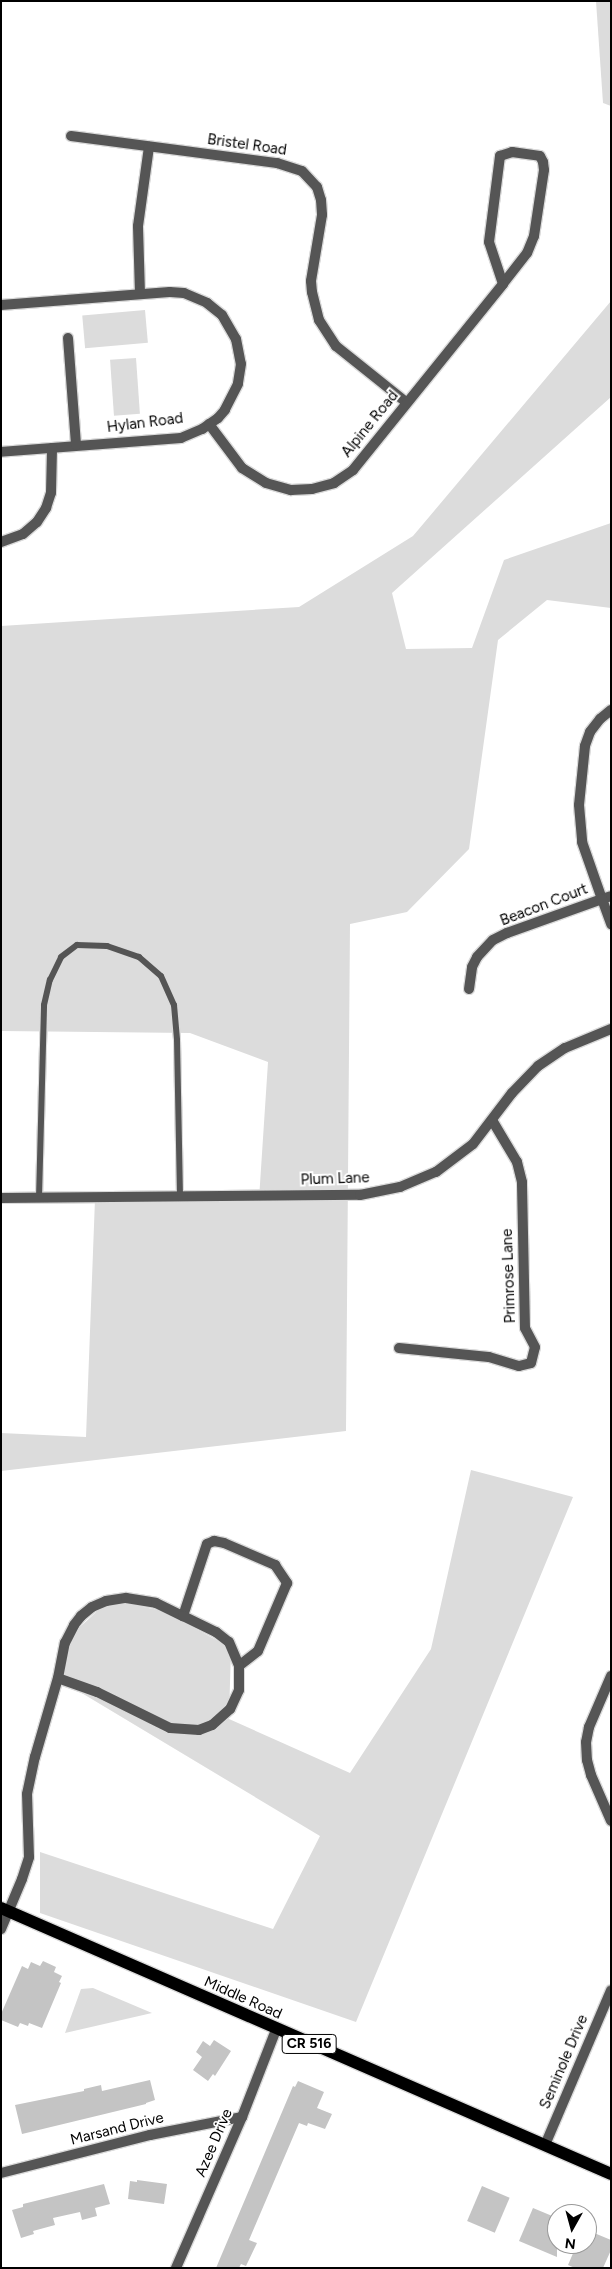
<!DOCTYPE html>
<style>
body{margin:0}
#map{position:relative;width:612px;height:2269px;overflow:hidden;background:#fff;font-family:Figtree,sans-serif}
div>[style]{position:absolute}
.green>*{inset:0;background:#dcdcdc;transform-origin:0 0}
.building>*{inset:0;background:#c4c4c4;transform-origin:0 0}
.roads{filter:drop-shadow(1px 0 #dbdbdb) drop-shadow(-1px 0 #dbdbdb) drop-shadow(0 1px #dbdbdb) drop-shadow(0 -1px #dbdbdb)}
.service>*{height:6px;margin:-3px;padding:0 3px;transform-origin:3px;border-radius:3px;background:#555}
.minor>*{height:10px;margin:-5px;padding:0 5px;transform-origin:5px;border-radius:5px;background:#555}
.primary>*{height:12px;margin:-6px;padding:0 6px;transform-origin:6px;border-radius:6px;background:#000}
span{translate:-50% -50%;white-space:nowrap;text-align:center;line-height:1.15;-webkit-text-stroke:4px #fff;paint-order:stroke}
.shield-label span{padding:1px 4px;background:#fff;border:1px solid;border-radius:4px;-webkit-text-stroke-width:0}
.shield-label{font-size:14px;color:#000;font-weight:700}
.street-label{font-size:15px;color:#000}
.frame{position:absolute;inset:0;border:2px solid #000;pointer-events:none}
.north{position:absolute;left:547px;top:2204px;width:50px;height:50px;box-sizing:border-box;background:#fff;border:1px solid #999;border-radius:50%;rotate:187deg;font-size:14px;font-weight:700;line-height:20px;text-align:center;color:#000}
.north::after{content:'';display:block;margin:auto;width:18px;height:22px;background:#000;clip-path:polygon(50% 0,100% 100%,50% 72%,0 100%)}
</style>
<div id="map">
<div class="green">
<i style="clip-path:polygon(596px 1px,611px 1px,611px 106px,603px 103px)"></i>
<i style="clip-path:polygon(611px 301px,611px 397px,392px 593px,406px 649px,472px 648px,504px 560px,611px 523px,611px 608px,547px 600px,498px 640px,469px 849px,407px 912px,350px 924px,346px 1431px,1px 1471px,1px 1433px,86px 1437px,95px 1199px,259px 1199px,268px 1062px,190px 1033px,1px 1031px,1px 626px,299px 607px,413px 536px)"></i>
<i style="left:145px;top:310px;width:33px;height:63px;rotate:85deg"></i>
<i style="left:136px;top:358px;width:56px;height:26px;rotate:86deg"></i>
<i style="clip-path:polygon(471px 1470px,573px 1497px,356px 2022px,40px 1913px,40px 1852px,273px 1929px,320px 1836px,65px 1683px,64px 1642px,109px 1600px,163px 1611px,231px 1648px,229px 1719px,350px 1773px,431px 1649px)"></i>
<i style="clip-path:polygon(93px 1988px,152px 2013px,65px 2033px,81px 1989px)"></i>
</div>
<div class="building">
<i style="clip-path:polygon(43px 1961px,56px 1967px,54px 1972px,62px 1976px,59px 1982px,61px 1983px,42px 2028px,29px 2023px,28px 2026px,20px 2023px,18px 2027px,1px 2020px,1px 2014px,22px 1966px,28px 1969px,31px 1962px,40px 1966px)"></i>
<i style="clip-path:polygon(214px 2040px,231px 2051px,215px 2076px,213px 2074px,208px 2081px,193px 2070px,202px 2057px,196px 2052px,203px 2041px,210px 2046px)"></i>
<i style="clip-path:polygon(150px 2080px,155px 2100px,146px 2103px,146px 2104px,22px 2134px,15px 2105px,84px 2091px,84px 2089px,101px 2085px,102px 2091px)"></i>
<i style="clip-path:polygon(298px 2081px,324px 2092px,317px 2108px,332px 2114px,325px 2129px,308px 2123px,307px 2126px,299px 2123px,249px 2240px,257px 2243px,246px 2266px,241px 2264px,239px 2268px,216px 2268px,293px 2086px,295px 2087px)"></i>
<i style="clip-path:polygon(137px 2180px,167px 2184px,164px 2204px,128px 2199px,130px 2181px,137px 2182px)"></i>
<i style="clip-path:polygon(104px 2184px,110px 2204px,95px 2208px,97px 2216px,82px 2220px,80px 2212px,53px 2218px,55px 2225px,33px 2231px,34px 2234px,21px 2238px,12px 2210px,23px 2207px,23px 2204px)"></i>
<i style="left:482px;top:2186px;width:30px;height:38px;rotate:23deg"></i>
<i style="clip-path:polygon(533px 2208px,557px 2218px,557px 2257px,519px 2241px)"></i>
<i style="clip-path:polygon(587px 2230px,611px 2240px,611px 2250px,603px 2268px,575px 2268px,568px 2265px,577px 2244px,587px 2244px)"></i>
</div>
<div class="roads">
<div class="service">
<i style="left:39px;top:1198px;width:193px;rotate:-88.5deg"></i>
<i style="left:44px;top:1005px;width:26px;rotate:-77deg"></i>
<i style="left:50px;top:980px;width:25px;rotate:-64deg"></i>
<i style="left:61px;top:957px;width:20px;rotate:-37deg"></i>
<i style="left:77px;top:945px;width:30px;rotate:2deg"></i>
<i style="left:107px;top:946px;width:34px;rotate:19deg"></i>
<i style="left:139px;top:957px;width:29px;rotate:41deg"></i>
<i style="left:161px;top:976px;width:32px;rotate:66deg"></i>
<i style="left:174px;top:1005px;width:35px;rotate:85deg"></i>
<i style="left:177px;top:1040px;width:157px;rotate:88.9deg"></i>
</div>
<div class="minor">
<i style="left:71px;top:136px;width:208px;rotate:7.5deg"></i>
<i style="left:277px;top:163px;width:26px;rotate:18deg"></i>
<i style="left:302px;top:171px;width:22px;rotate:47deg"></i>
<i style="left:317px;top:187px;width:14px;rotate:73deg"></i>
<i style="left:321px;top:200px;width:15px;rotate:86deg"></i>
<i style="left:322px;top:215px;width:67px;rotate:99.5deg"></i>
<i style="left:311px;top:281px;width:11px;rotate:85deg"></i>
<i style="left:312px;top:292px;width:29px;rotate:76deg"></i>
<i style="left:319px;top:320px;width:31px;rotate:57deg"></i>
<i style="left:336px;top:346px;width:90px;rotate:38.7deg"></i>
<i style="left:512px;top:152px;width:28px;rotate:8deg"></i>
<i style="left:540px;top:156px;width:7px;rotate:63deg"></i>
<i style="left:543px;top:162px;width:8px;rotate:83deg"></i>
<i style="left:544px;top:170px;width:67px;rotate:98.6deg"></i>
<i style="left:534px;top:236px;width:18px;rotate:112deg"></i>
<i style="left:527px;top:253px;width:39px;rotate:128deg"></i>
<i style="left:503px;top:284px;width:44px;rotate:-108.4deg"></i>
<i style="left:489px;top:242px;width:87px;rotate:-82.7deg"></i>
<i style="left:500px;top:156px;width:13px;rotate:-18deg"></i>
<i style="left:140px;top:294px;width:68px;rotate:-91.7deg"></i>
<i style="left:138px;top:226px;width:80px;rotate:-82.1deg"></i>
<i style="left:1px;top:305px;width:169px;rotate:-4.4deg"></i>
<i style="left:170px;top:292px;width:14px;rotate:4deg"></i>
<i style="left:184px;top:293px;width:25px;rotate:23deg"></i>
<i style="left:207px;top:303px;width:19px;rotate:39deg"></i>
<i style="left:222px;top:315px;width:28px;rotate:60deg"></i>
<i style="left:236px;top:339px;width:25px;rotate:79deg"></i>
<i style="left:241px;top:364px;width:20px;rotate:99deg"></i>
<i style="left:238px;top:384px;width:29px;rotate:117deg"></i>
<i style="left:225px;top:410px;width:11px;rotate:131deg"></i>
<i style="left:218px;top:418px;width:19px;rotate:145deg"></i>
<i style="left:202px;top:429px;width:23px;rotate:157deg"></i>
<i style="left:181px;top:438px;width:181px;rotate:175.6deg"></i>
<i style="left:68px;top:338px;width:107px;rotate:85.7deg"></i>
<i style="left:209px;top:424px;width:55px;rotate:53.1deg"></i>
<i style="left:242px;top:468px;width:28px;rotate:32deg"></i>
<i style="left:266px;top:483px;width:26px;rotate:16deg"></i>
<i style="left:291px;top:490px;width:21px;rotate:-3deg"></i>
<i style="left:312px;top:489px;width:23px;rotate:-15deg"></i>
<i style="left:334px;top:483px;width:23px;rotate:-34deg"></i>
<i style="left:353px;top:470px;width:239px;rotate:-51.1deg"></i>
<i style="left:1px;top:542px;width:23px;rotate:-20deg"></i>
<i style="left:23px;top:534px;width:18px;rotate:-41deg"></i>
<i style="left:37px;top:522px;width:17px;rotate:-57deg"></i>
<i style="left:46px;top:508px;width:16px;rotate:-72deg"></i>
<i style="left:51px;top:493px;width:45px;rotate:-88.7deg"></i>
<i style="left:611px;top:710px;width:14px;rotate:141deg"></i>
<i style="left:600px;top:719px;width:16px;rotate:128deg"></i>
<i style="left:590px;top:732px;width:15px;rotate:110deg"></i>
<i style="left:585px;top:746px;width:59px;rotate:95.8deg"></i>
<i style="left:579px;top:805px;width:37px;rotate:85deg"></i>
<i style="left:582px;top:842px;width:60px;rotate:70.7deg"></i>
<i style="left:602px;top:899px;width:9px;rotate:-18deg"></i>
<i style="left:469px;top:989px;width:22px;rotate:-82deg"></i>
<i style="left:472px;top:967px;width:11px;rotate:-63deg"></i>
<i style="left:477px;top:957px;width:23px;rotate:-47deg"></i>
<i style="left:493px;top:940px;width:16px;rotate:-27deg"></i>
<i style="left:507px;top:933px;width:101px;rotate:-19.7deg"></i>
<i style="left:602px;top:899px;width:27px;rotate:70deg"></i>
<i style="left:1px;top:1198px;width:359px;rotate:-0.5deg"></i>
<i style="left:360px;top:1195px;width:41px;rotate:-11.3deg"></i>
<i style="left:400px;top:1187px;width:39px;rotate:-23deg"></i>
<i style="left:436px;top:1172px;width:46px;rotate:-37.1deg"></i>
<i style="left:473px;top:1144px;width:64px;rotate:-52.6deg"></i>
<i style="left:512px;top:1093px;width:37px;rotate:-46deg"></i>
<i style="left:538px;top:1066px;width:32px;rotate:-34deg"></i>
<i style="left:565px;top:1048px;width:50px;rotate:-22.4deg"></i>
<i style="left:399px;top:1348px;width:90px;rotate:5.7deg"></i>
<i style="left:489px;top:1357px;width:31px;rotate:17deg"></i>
<i style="left:519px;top:1366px;width:12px;rotate:-14deg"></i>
<i style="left:531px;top:1363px;width:16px;rotate:-76deg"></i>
<i style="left:535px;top:1347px;width:21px;rotate:-118deg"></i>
<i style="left:525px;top:1328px;width:146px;rotate:-91.2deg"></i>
<i style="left:522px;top:1182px;width:21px;rotate:-104deg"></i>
<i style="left:517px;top:1162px;width:49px;rotate:-120.8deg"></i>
<i style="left:183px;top:1616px;width:76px;rotate:-71.6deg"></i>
<i style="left:207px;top:1544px;width:8px;rotate:-23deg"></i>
<i style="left:214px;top:1541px;width:10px;rotate:11deg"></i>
<i style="left:224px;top:1543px;width:56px;rotate:23.3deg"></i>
<i style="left:275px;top:1565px;width:22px;rotate:56deg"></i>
<i style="left:287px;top:1583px;width:74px;rotate:113.1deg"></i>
<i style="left:258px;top:1651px;width:24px;rotate:142deg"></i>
<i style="left:611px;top:1676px;width:56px;rotate:113.3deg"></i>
<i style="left:589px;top:1727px;width:15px;rotate:101deg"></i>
<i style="left:586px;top:1742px;width:18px;rotate:87deg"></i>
<i style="left:587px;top:1760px;width:16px;rotate:75deg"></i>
<i style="left:591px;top:1775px;width:50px;rotate:66.5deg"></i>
<i style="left:1px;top:1929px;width:54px;rotate:-67.2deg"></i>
<i style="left:22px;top:1879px;width:23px;rotate:-72deg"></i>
<i style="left:29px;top:1857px;width:63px;rotate:-91.8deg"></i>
<i style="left:27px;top:1794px;width:38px;rotate:-78deg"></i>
<i style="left:35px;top:1757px;width:82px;rotate:-73.8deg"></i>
<i style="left:58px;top:1678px;width:36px;rotate:-79deg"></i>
<i style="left:65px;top:1643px;width:20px;rotate:-63deg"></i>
<i style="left:74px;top:1625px;width:11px;rotate:-52deg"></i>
<i style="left:81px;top:1616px;width:14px;rotate:-39deg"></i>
<i style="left:92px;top:1607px;width:15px;rotate:-23deg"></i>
<i style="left:106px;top:1601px;width:20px;rotate:-9deg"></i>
<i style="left:126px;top:1598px;width:30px;rotate:9deg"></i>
<i style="left:156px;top:1603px;width:30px;rotate:26deg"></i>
<i style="left:183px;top:1616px;width:37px;rotate:26deg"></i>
<i style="left:216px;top:1632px;width:16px;rotate:38deg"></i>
<i style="left:229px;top:1642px;width:26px;rotate:67deg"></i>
<i style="left:239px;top:1666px;width:24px;rotate:90deg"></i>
<i style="left:239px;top:1690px;width:21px;rotate:115deg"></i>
<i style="left:230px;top:1709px;width:24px;rotate:138deg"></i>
<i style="left:212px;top:1725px;width:14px;rotate:159deg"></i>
<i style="left:199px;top:1730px;width:29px;rotate:-176deg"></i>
<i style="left:170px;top:1728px;width:81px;rotate:-153.7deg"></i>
<i style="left:97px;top:1692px;width:41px;rotate:-160.3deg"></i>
<i style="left:545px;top:2145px;width:168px;rotate:-66.9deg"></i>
<i style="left:1px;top:2173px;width:154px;rotate:-14.3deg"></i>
<i style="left:150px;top:2135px;width:94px;rotate:-11.1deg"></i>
<i style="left:176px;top:2268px;width:165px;rotate:-66.4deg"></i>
<i style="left:242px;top:2117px;width:93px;rotate:-68.7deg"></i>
</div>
<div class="primary">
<i style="left:1px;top:1908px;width:665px;rotate:23.56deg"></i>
</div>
</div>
<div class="shield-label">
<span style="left:309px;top:2044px">CR 516</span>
</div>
<div class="street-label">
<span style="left:247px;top:145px;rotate:8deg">Bristel Road</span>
<span style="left:145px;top:423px;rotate:-7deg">Hylan Road</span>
<span style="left:370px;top:424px;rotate:-51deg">Alpine Road</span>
<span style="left:544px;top:905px;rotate:-21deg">Beacon Court</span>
<span style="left:335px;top:1179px;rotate:-2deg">Plum Lane</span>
<span style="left:509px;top:1276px;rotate:-92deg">Primrose Lane</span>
<span style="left:243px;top:1998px;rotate:24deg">Middle Road</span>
<span style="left:564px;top:2062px;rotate:-67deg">Seminole Drive</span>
<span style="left:117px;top:2129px;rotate:-14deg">Marsand Drive</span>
<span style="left:214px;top:2143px;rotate:-67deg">Azee Drive</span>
</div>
<div class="frame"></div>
<div class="north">N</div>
</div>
